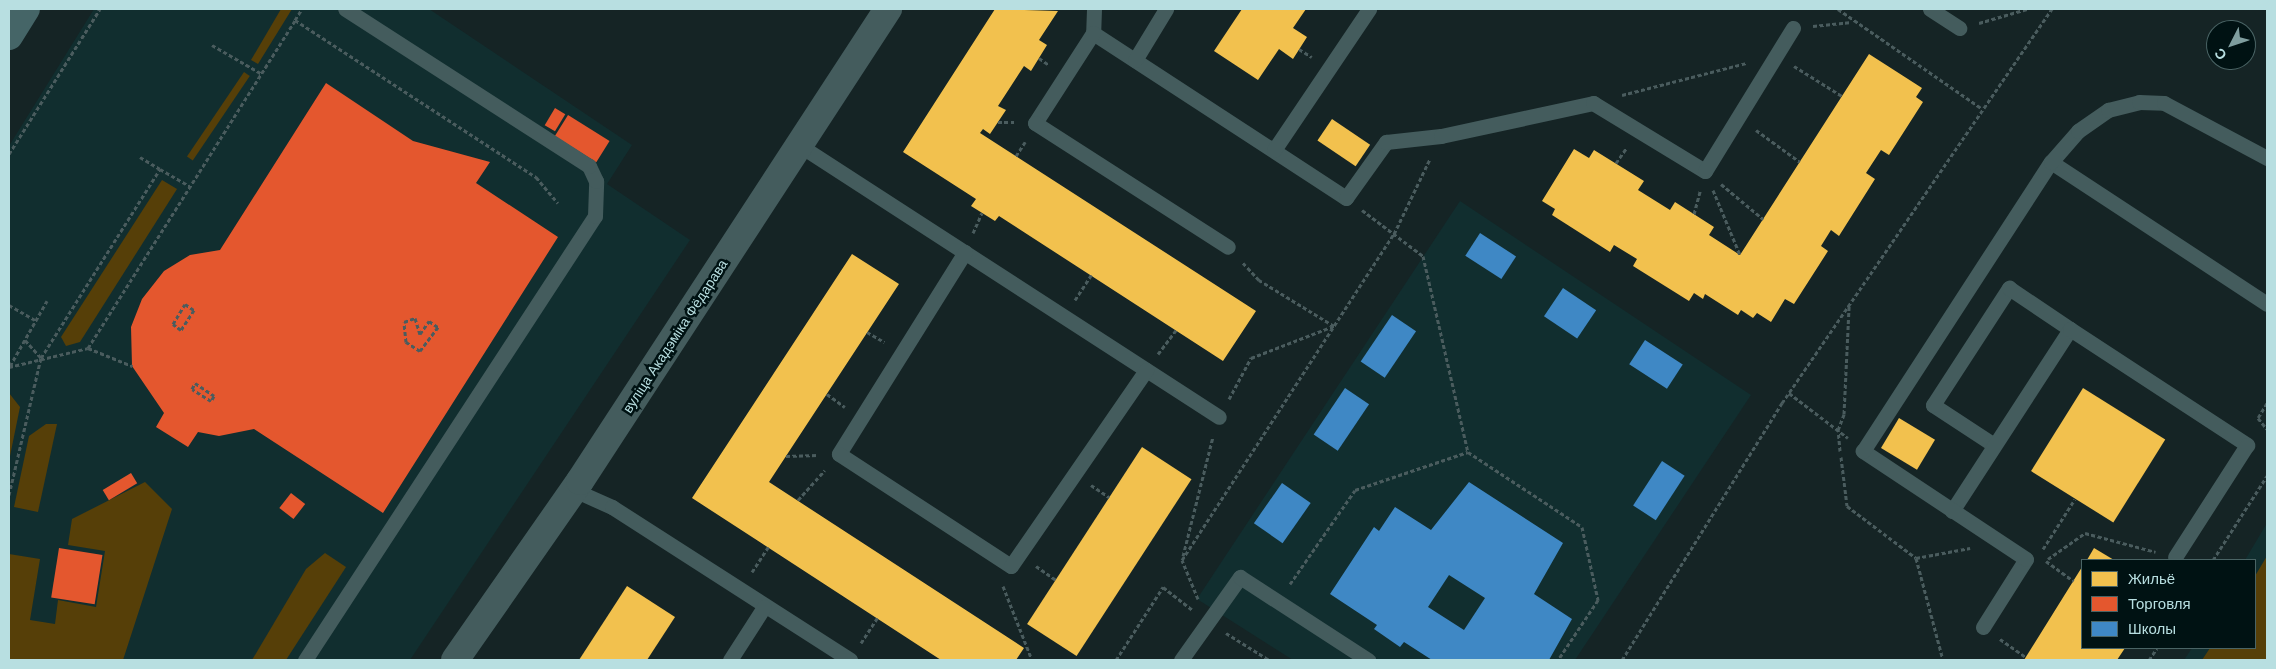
<!DOCTYPE html>
<meta charset="utf-8">
<style>
body{margin:0}
#map{position:relative;width:2276px;height:669px;overflow:hidden;background:#152425;font-family:Arial,sans-serif}
div>[style]{position:absolute}
.built>*{inset:0;background:#112e2f}
.green>*{inset:0;background:#563f08;transform-origin:0 0}
.homes>*{inset:0;background:#f2c14e;transform-origin:0 0}
.shops>*{inset:0;background:#e4572e;transform-origin:0 0}
.schools>*{inset:0;background:#3f88c5;transform-origin:0 0}
.path>*{height:3px;margin-top:-1.5px;transform-origin:0;background:repeating-linear-gradient(90deg,#4a5c5e 0 4px,transparent 0 6.5px)}
.service>*{height:15px;margin:-7.5px;padding:0 7.5px;transform-origin:7.5px;border-radius:7.5px;background:#445c5d}
.tertiary>*{height:28px;margin:-14px;padding:0 14px;transform-origin:14px;border-radius:14px;background:#445c5d}
.secondary>*{height:28px;margin:-14px;padding:0 14px;transform-origin:14px;border-radius:14px;background:#456567}
span{translate:-50% -50%;white-space:nowrap;text-align:center;line-height:1.15;-webkit-text-stroke:5px #001213;paint-order:stroke}
.street-label{font-size:14px;color:#b8dfe1}
.frame{position:absolute;inset:0;border:10px solid #b8dfe1;pointer-events:none}
.legend{position:absolute;left:2081px;top:559px;width:175px;height:90px;box-sizing:border-box;background:#001213;border:1px solid #4a6465;margin:0;padding:6px 9px;list-style:none;font-size:15px;color:#b8dfe1}
.legend li{display:flex;align-items:center;gap:10px;height:25px}
.legend b{width:25px;border:1px solid #4a6465}
.north{position:absolute;left:2206px;top:20px;width:50px;height:50px;box-sizing:border-box;background:#001213;border:1px solid #4a6465;border-radius:50%;rotate:229deg;font-size:14px;font-weight:700;line-height:20px;text-align:center;color:#b8dfe1}
.north::after{content:'';display:block;margin:auto;width:18px;height:22px;background:#7f9e9f;clip-path:polygon(50% 0,100% 100%,50% 72%,0 100%)}
</style>
<div id="map">
<div class="built">
<i style="clip-path:polygon(94px 9px,429px 9px,632px 145px,607px 184px,690px 240px,410px 660px,9px 660px,9px 146px)"></i>
<i style="clip-path:polygon(1460px 201px,1751px 395px,1575px 660px,1293px 660px,1197px 599px)"></i>
<i style="clip-path:polygon(2267px 523px,2267px 660px,2184px 660px,2192px 648px,2255px 648px,2255px 560px,2245px 560px)"></i>
</div>
<div class="green">
<i style="clip-path:polygon(281px 9px,292px 9px,258px 64px,251px 60px)"></i>
<i style="left:244px;top:72px;width:7px;height:102px;rotate:34deg"></i>
<i style="clip-path:polygon(162px 180px,177px 189px,80px 342px,66px 346px,61px 337px)"></i>
<i style="clip-path:polygon(9px 393px,20px 407px,9px 461px)"></i>
<i style="clip-path:polygon(46px 424px,57px 424px,38px 512px,14px 507px,29px 436px)"></i>
<i style="clip-path:polygon(145px 482px,172px 509px,123px 660px,9px 660px,9px 554px,40px 559px,30px 620px,55px 624px,58px 600px,96px 607px,105px 551px,68px 545px,72px 519px)"></i>
<i style="clip-path:polygon(325px 553px,346px 567px,286px 660px,252px 660px,306px 569px)"></i>
<i style="clip-path:polygon(2267px 556px,2267px 660px,2202px 660px,2210px 648px,2255px 648px,2255px 576px)"></i>
</div>
<div class="homes">
<i style="clip-path:polygon(995px 9px,1058px 11px,1039px 40px,1047px 45px,1031px 71px,1024px 66px,998px 106px,1006px 110px,990px 134px,983px 129px,980px 133px,1256px 311px,1223px 361px,999px 216px,995px 221px,971px 206px,976px 199px,903px 152px)"></i>
<i style="clip-path:polygon(1242px 9px,1306px 9px,1293px 28px,1307px 37px,1293px 59px,1279px 49px,1258px 80px,1214px 51px)"></i>
<i style="clip-path:polygon(1869px 54px,1922px 88px,1916px 97px,1923px 102px,1889px 155px,1881px 150px,1866px 173px,1875px 179px,1839px 236px,1831px 230px,1821px 246px,1828px 251px,1794px 304px,1785px 299px,1771px 322px,1757px 313px,1753px 318px,1741px 310px,1738px 315px,1705px 294px,1703px 299px,1694px 293px,1689px 301px,1633px 266px,1637px 259px,1614px 245px,1610px 252px,1552px 215px,1555px 209px,1542px 201px,1574px 149px,1589px 158px,1594px 150px,1644px 181px,1638px 190px,1670px 210px,1675px 202px,1714px 227px,1709px 235px,1740px 255px)"></i>
<i style="left:1332px;top:119px;width:46px;height:26px;rotate:34deg"></i>
<i style="clip-path:polygon(852px 254px,899px 284px,769px 482px,1024px 648px,1016px 660px,941px 660px,692px 498px)"></i>
<i style="left:2083px;top:388px;width:97px;height:98px;rotate:32deg"></i>
<i style="left:1899px;top:418px;width:42px;height:35px;rotate:31deg"></i>
<i style="left:1142px;top:447px;width:59px;height:211px;rotate:33deg"></i>
<i style="clip-path:polygon(2094px 548px,2114px 560px,2087px 560px)"></i>
<i style="clip-path:polygon(2082px 567px,2082px 648px,2125px 648px,2117px 660px,2024px 660px)"></i>
<i style="clip-path:polygon(627px 586px,675px 617px,647px 660px,579px 660px)"></i>
</div>
<div class="shops">
<i style="clip-path:polygon(326px 83px,413px 141px,490px 162px,476px 183px,558px 237px,383px 513px,254px 429px,219px 436px,198px 432px,188px 447px,156px 427px,164px 413px,132px 366px,131px 327px,142px 299px,164px 271px,190px 255px,220px 250px)"></i>
<i style="left:555px;top:108px;width:12px;height:20px;rotate:31deg"></i>
<i style="left:568px;top:115px;width:49px;height:25px;rotate:32deg"></i>
<i style="left:131px;top:473px;width:12px;height:33px;rotate:59deg"></i>
<i style="left:291px;top:493px;width:18px;height:19px;rotate:38deg"></i>
<i style="left:59px;top:548px;width:44px;height:50px;rotate:9deg"></i>
</div>
<div class="schools">
<i style="left:1480px;top:233px;width:43px;height:27px;rotate:33deg"></i>
<i style="left:1563px;top:288px;width:40px;height:34px;rotate:34deg"></i>
<i style="left:1392px;top:315px;width:29px;height:56px;rotate:34deg"></i>
<i style="left:1645px;top:340px;width:45px;height:29px;rotate:33deg"></i>
<i style="left:1345px;top:388px;width:29px;height:56px;rotate:34deg"></i>
<i style="left:1662px;top:461px;width:27px;height:53px;rotate:33deg"></i>
<i style="clip-path:polygon(evenodd,1469px 482px,1563px 543px,1534px 594px,1572px 619px,1549px 660px,1432px 660px,1404px 642px,1400px 647px,1374px 629px,1377px 625px,1330px 594px,1374px 527px,1379px 531px,1395px 507px,1431px 530px,1469px 482px,1449px 575px,1485px 598px,1464px 630px,1428px 607px,1449px 575px)"></i>
<i style="left:1282px;top:483px;width:35px;height:49px;rotate:35deg"></i>
</div>
<div class="path">
<i style="left:1838px;top:9px;width:174px;rotate:34.7deg"></i>
<i style="left:295px;top:20px;width:13px;rotate:-58deg"></i>
<i style="left:1979px;top:23px;width:50px;rotate:-16.3deg"></i>
<i style="left:1813px;top:26px;width:39px;rotate:-6deg"></i>
<i style="left:212px;top:45px;width:58px;rotate:30.1deg"></i>
<i style="left:1299px;top:49px;width:15px;rotate:32deg"></i>
<i style="left:1039px;top:58px;width:12px;rotate:35deg"></i>
<i style="left:1794px;top:66px;width:57px;rotate:32deg"></i>
<i style="left:1622px;top:95px;width:129px;rotate:-14.4deg"></i>
<i style="left:998px;top:122px;width:16px"></i>
<i style="left:1756px;top:130px;width:54px;rotate:36deg"></i>
<i style="left:9px;top:154px;width:171px;rotate:-57.9deg"></i>
<i style="left:1016px;top:156px;width:17px;rotate:-57deg"></i>
<i style="left:140px;top:157px;width:23px;rotate:31deg"></i>
<i style="left:1616px;top:163px;width:19px;rotate:-55deg"></i>
<i style="left:1721px;top:184px;width:55px;rotate:39.8deg"></i>
<i style="left:1713px;top:190px;width:70px;rotate:67.4deg"></i>
<i style="left:1362px;top:210px;width:76px;rotate:37deg"></i>
<i style="left:1423px;top:256px;width:201px;rotate:77.1deg"></i>
<i style="left:1694px;top:214px;width:24px;rotate:-75deg"></i>
<i style="left:973px;top:233px;width:22px;rotate:-66deg"></i>
<i style="left:1075px;top:300px;width:30px;rotate:-57deg"></i>
<i style="left:185px;top:304px;width:11px;rotate:34deg"></i>
<i style="left:194px;top:310px;width:24px;rotate:123deg"></i>
<i style="left:181px;top:330px;width:10px;rotate:-143deg"></i>
<i style="left:173px;top:324px;width:23px;rotate:-59deg"></i>
<i style="left:9px;top:305px;width:30px;rotate:30deg"></i>
<i style="left:415px;top:318px;width:17px;rotate:73deg"></i>
<i style="left:420px;top:334px;width:16px;rotate:-55deg"></i>
<i style="left:429px;top:321px;width:11px;rotate:34deg"></i>
<i style="left:438px;top:327px;width:30px;rotate:127deg"></i>
<i style="left:420px;top:351px;width:17px;rotate:-147deg"></i>
<i style="left:406px;top:342px;width:20px;rotate:-96deg"></i>
<i style="left:404px;top:322px;width:12px;rotate:-20deg"></i>
<i style="left:867px;top:332px;width:20px;rotate:30deg"></i>
<i style="left:25px;top:340px;width:24px;rotate:48deg"></i>
<i style="left:88px;top:348px;width:48px;rotate:22.2deg"></i>
<i style="left:1158px;top:354px;width:30px;rotate:-53deg"></i>
<i style="left:10px;top:366px;width:75px;rotate:-60.4deg"></i>
<i style="left:9px;top:367px;width:81px;rotate:-13.5deg"></i>
<i style="left:88px;top:348px;width:388px;rotate:-57.7deg"></i>
<i style="left:295px;top:20px;width:288px;rotate:33.1deg"></i>
<i style="left:536px;top:177px;width:34px;rotate:50deg"></i>
<i style="left:195px;top:383px;width:23px;rotate:34deg"></i>
<i style="left:214px;top:396px;width:6px;rotate:121deg"></i>
<i style="left:211px;top:401px;width:22px;rotate:-148deg"></i>
<i style="left:192px;top:389px;width:7px;rotate:-63deg"></i>
<i style="left:1789px;top:393px;width:74px;rotate:37.3deg"></i>
<i style="left:827px;top:394px;width:22px;rotate:36deg"></i>
<i style="left:1229px;top:399px;width:47px;rotate:-61.8deg"></i>
<i style="left:1251px;top:358px;width:89px;rotate:-21.1deg"></i>
<i style="left:1334px;top:326px;width:88px;rotate:-148.5deg"></i>
<i style="left:1259px;top:280px;width:26px;rotate:-133deg"></i>
<i style="left:2267px;top:403px;width:17px;rotate:121deg"></i>
<i style="left:2258px;top:418px;width:14px;rotate:51deg"></i>
<i style="left:1840px;top:451px;width:21px;rotate:-95deg"></i>
<i style="left:1838px;top:430px;width:17px;rotate:-69deg"></i>
<i style="left:1844px;top:414px;width:108px;rotate:-87.3deg"></i>
<i style="left:786px;top:456px;width:32px;rotate:-2deg"></i>
<i style="left:1841px;top:457px;width:49px;rotate:83deg"></i>
<i style="left:1847px;top:506px;width:86px;rotate:37deg"></i>
<i style="left:1916px;top:558px;width:106px;rotate:75.2deg"></i>
<i style="left:1091px;top:485px;width:22px;rotate:34deg"></i>
<i style="left:9px;top:495px;width:141px;rotate:-76.9deg"></i>
<i style="left:41px;top:358px;width:223px;rotate:-57.8deg"></i>
<i style="left:160px;top:169px;width:34px;rotate:30deg"></i>
<i style="left:798px;top:500px;width:40px;rotate:-48deg"></i>
<i style="left:2043px;top:549px;width:59px;rotate:-57.4deg"></i>
<i style="left:1183px;top:556px;width:123px;rotate:-75.9deg"></i>
<i style="left:1916px;top:558px;width:55px;rotate:-10.5deg"></i>
<i style="left:2048px;top:559px;width:45px;rotate:-35.1deg"></i>
<i style="left:2085px;top:533px;width:73px;rotate:15deg"></i>
<i style="left:2213px;top:560px;width:100px;rotate:-57.3deg"></i>
<i style="left:2046px;top:561px;width:34px;rotate:36deg"></i>
<i style="left:1036px;top:566px;width:24px;rotate:35deg"></i>
<i style="left:752px;top:572px;width:30px;rotate:-57deg"></i>
<i style="left:1290px;top:584px;width:114px;rotate:-55.3deg"></i>
<i style="left:1355px;top:490px;width:119px;rotate:-18.6deg"></i>
<i style="left:1468px;top:452px;width:136px;rotate:33.3deg"></i>
<i style="left:1582px;top:527px;width:75px;rotate:77.6deg"></i>
<i style="left:1598px;top:600px;width:72px;rotate:123.7deg"></i>
<i style="left:1003px;top:586px;width:79px;rotate:68.6deg"></i>
<i style="left:1198px;top:599px;width:42px;rotate:-112.3deg"></i>
<i style="left:1182px;top:560px;width:389px;rotate:-57deg"></i>
<i style="left:1394px;top:234px;width:83px;rotate:-64.4deg"></i>
<i style="left:1226px;top:633px;width:51px;rotate:32.1deg"></i>
<i style="left:2000px;top:639px;width:32px;rotate:35deg"></i>
<i style="left:861px;top:643px;width:30px;rotate:-57deg"></i>
<i style="left:1116px;top:660px;width:87px;rotate:-57.2deg"></i>
<i style="left:1163px;top:587px;width:37px;rotate:38deg"></i>
<i style="left:1622px;top:660px;width:303px;rotate:-58.1deg"></i>
<i style="left:1782px;top:403px;width:478px;rotate:-55.6deg"></i>
<i style="left:2149px;top:660px;width:14px;rotate:-56deg"></i>
</div>
<div class="service">
<i style="left:1094px;top:9px;width:24px;rotate:92deg"></i>
<i style="left:1093px;top:33px;width:302px;rotate:33.1deg"></i>
<i style="left:1346px;top:198px;width:69px;rotate:-54.5deg"></i>
<i style="left:1386px;top:142px;width:55px;rotate:-6.2deg"></i>
<i style="left:1441px;top:136px;width:156px;rotate:-12.2deg"></i>
<i style="left:1593px;top:103px;width:131px;rotate:31.3deg"></i>
<i style="left:1705px;top:171px;width:168px;rotate:-58.4deg"></i>
<i style="left:1930px;top:9px;width:35px;rotate:33deg"></i>
<i style="left:1093px;top:33px;width:107px;rotate:122.8deg"></i>
<i style="left:1035px;top:123px;width:229px;rotate:32.7deg"></i>
<i style="left:1135px;top:60px;width:60px;rotate:-58.7deg"></i>
<i style="left:799px;top:145px;width:500px;rotate:32.93deg"></i>
<i style="left:1274px;top:150px;width:170px;rotate:-56deg"></i>
<i style="left:2051px;top:162px;width:258px;rotate:33.3deg"></i>
<i style="left:965px;top:252px;width:238px;rotate:122deg"></i>
<i style="left:839px;top:454px;width:205px;rotate:33.1deg"></i>
<i style="left:1011px;top:566px;width:238px;rotate:-55.4deg"></i>
<i style="left:1994px;top:445px;width:73px;rotate:-146.7deg"></i>
<i style="left:1933px;top:405px;width:140px;rotate:-57deg"></i>
<i style="left:2009px;top:288px;width:73px;rotate:33.9deg"></i>
<i style="left:574px;top:490px;width:42px;rotate:24.1deg"></i>
<i style="left:612px;top:507px;width:283px;rotate:32.7deg"></i>
<i style="left:1952px;top:511px;width:217px;rotate:-57deg"></i>
<i style="left:2070px;top:329px;width:212px;rotate:33.2deg"></i>
<i style="left:2247px;top:445px;width:133px;rotate:122.7deg"></i>
<i style="left:1983px;top:627px;width:80px;rotate:-57.7deg"></i>
<i style="left:2026px;top:559px;width:196px;rotate:-146.5deg"></i>
<i style="left:1863px;top:451px;width:345px;rotate:-57deg"></i>
<i style="left:2051px;top:162px;width:41px;rotate:-48.9deg"></i>
<i style="left:2078px;top:131px;width:37px;rotate:-35deg"></i>
<i style="left:2108px;top:110px;width:32px;rotate:-14deg"></i>
<i style="left:2139px;top:102px;width:25px;rotate:2deg"></i>
<i style="left:2164px;top:103px;width:117px;rotate:28.1deg"></i>
<i style="left:305px;top:660px;width:530px;rotate:-56.85deg"></i>
<i style="left:595px;top:216px;width:35px;rotate:-88deg"></i>
<i style="left:596px;top:181px;width:17px;rotate:-115deg"></i>
<i style="left:589px;top:166px;width:290px;rotate:-147.2deg"></i>
<i style="left:730px;top:660px;width:63px;rotate:-57.3deg"></i>
<i style="left:1181px;top:660px;width:102px;rotate:-54.6deg"></i>
<i style="left:1240px;top:577px;width:153px;rotate:33deg"></i>
</div>
<div class="tertiary">
<i style="left:455px;top:660px;width:218px;rotate:-55.1deg"></i>
<i style="left:580px;top:481px;width:564px;rotate:-56.87deg"></i>
</div>
<div class="secondary">
<i style="left:9px;top:36px;width:32px;rotate:-58deg"></i>
</div>
<div class="street-label">
<span style="left:675px;top:336px;rotate:-57deg">вуліца Акадэміка Фёдарава</span>
</div>
<div class="frame"></div>
<ul class="legend">
<li><b style="height:14px;background:#f2c14e"></b>Жильё</li>
<li><b style="height:14px;background:#e4572e"></b>Торговля</li>
<li><b style="height:14px;background:#3f88c5"></b>Школы</li>
</ul>
<div class="north">С</div>
</div>
